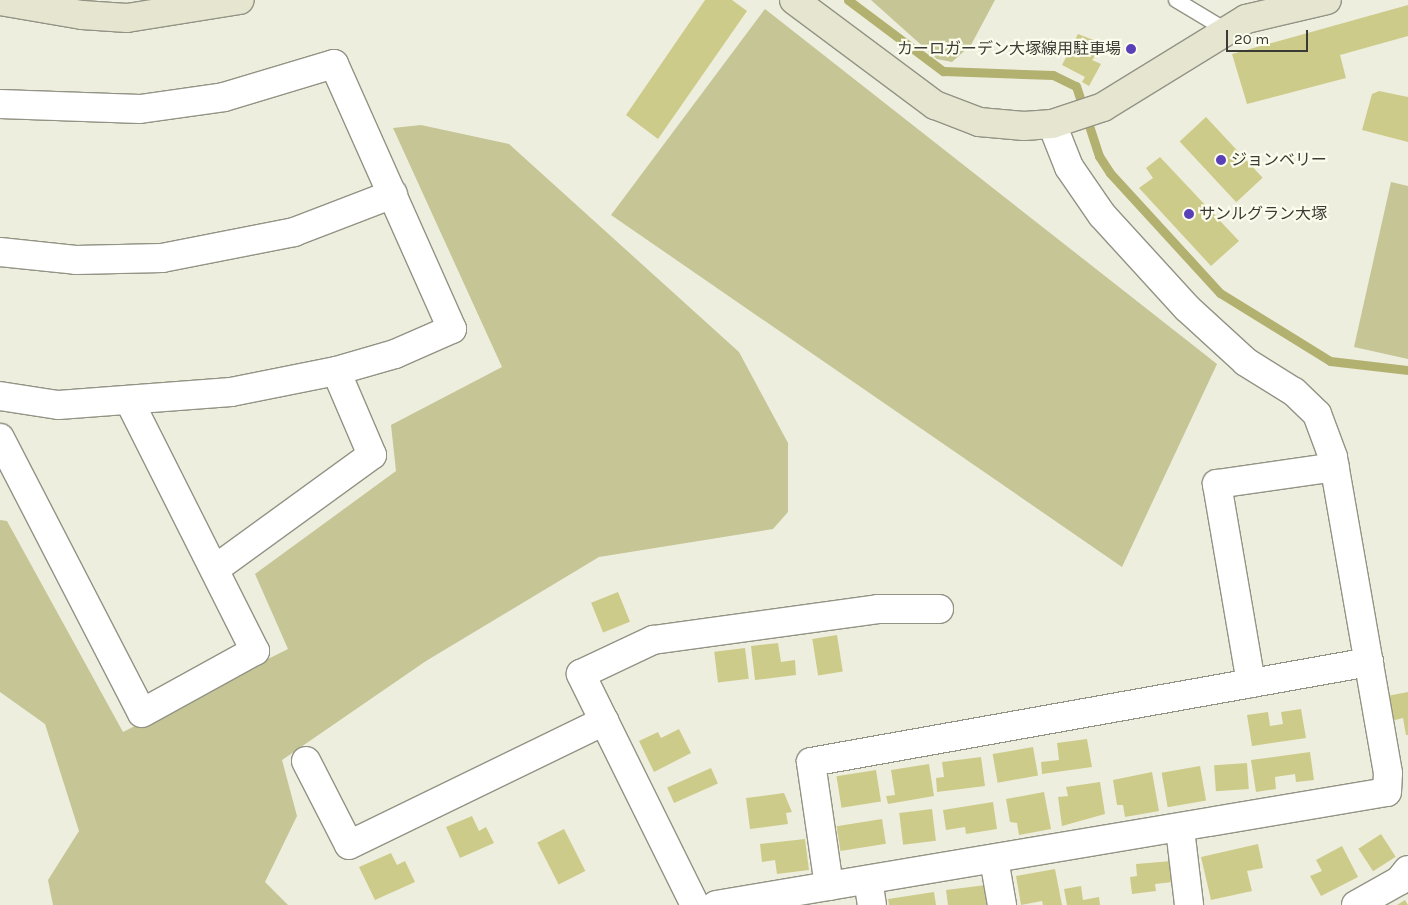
<!DOCTYPE html>
<meta charset="utf-8">
<style>
body{margin:0}
#map{position:relative;width:1408px;height:905px;overflow:hidden;background:#eeeedf;font-family:Karla,"Noto Sans JP",sans-serif}
div>[style]{position:absolute}
.green>*{inset:0;background:#c5c595}
.stream>*{height:9px;margin:-4.5px;padding:0 4.5px;transform-origin:4.5px;border-radius:4.5px;background:#b2b170}
.building>*{inset:0;background:#cdcb89;transform-origin:0 0}
.roads{filter:drop-shadow(1px 0 #939385) drop-shadow(-1px 0 #939385) drop-shadow(0 1px #939385) drop-shadow(0 -1px #939385)}
.lane>*{height:14px;margin:-7px;padding:0 7px;transform-origin:7px;border-radius:7px;background:#fff}
.street>*{height:28px;margin:-14px;padding:0 14px;transform-origin:14px;border-radius:14px;background:#fff}
.secondary>*{height:28px;margin:-14px;padding:0 14px;transform-origin:14px;border-radius:14px;background:#e6e5d0}
.dots>*{width:14px;height:14px;translate:-50% -50%;box-sizing:border-box;border:2px solid #fcfcec;border-radius:50%}
span{translate:-50% -50%;white-space:nowrap;text-align:center;line-height:1.15;-webkit-text-stroke:4.5px #fcfcec;paint-order:stroke}
.poi-label{font-size:16px;color:#3b3b35}
.right{translate:-100% -50%;text-align:right}
.left{translate:0 -50%;text-align:left}
.scale{position:absolute;left:1226px;top:30px;width:82px;height:22px;box-sizing:border-box;border:2px solid #3b3b35;border-top:0;padding-left:6px;font-size:15px;line-height:18px;white-space:nowrap;color:#3b3b35;-webkit-text-stroke:4px #fcfcec;paint-order:stroke}
</style>
<div id="map">
<div class="green">
<i style="clip-path:polygon(871px 0,995px 0,971px 45px,952px 62px,937px 59px)"></i>
<i style="clip-path:polygon(765px 9px,1217px 364px,1122px 567px,611px 215px)"></i>
<i style="clip-path:polygon(421px 125px,509px 144px,739px 352px,788px 443px,788px 512px,773px 529px,599px 557px,426px 661px,282px 760px,297px 816px,265px 882px,288px 905px,53px 905px,48px 880px,79px 831px,45px 724px,0 692px,0 520px,7px 521px,123px 732px,288px 649px,255px 574px,396px 471px,391px 425px,502px 367px,393px 128px)"></i>
<i style="clip-path:polygon(1391px 182px,1408px 186px,1408px 359px,1354px 347px)"></i>
</div>
<div class="stream">
<i style="left:848px;top:0;width:119px;rotate:36.8deg"></i>
<i style="left:943px;top:71px;width:110px;rotate:2.1deg"></i>
<i style="left:1053px;top:75px;width:25px;rotate:26deg"></i>
<i style="left:1076px;top:86px;width:74px;rotate:71.8deg"></i>
<i style="left:1099px;top:156px;width:20px;rotate:57deg"></i>
<i style="left:1110px;top:173px;width:163px;rotate:47.5deg"></i>
<i style="left:1220px;top:293px;width:129px;rotate:31.7deg"></i>
<i style="left:1330px;top:361px;width:79px;rotate:6.6deg"></i>
</div>
<div class="building">
<i style="clip-path:polygon(705px 0,732px 0,747px 11px,658px 139px,626px 115px)"></i>
<i style="clip-path:polygon(1408px 5px,1408px 36px,1340px 55px,1346px 78px,1247px 104px,1232px 54px)"></i>
<i style="clip-path:polygon(1078px 34px,1106px 45px,1092px 60px,1101px 64px,1089px 86px,1082px 82px,1085px 77px,1062px 65px)"></i>
<i style="clip-path:polygon(1379px 91px,1408px 97px,1408px 142px,1362px 130px,1372px 94px)"></i>
<i style="left:1206px;top:117px;width:83px;height:36px;rotate:47deg"></i>
<i style="clip-path:polygon(1160px 157px,1239px 241px,1211px 266px,1139px 188px,1153px 178px,1146px 168px)"></i>
<i style="left:618px;top:592px;width:32px;height:29px;rotate:68deg"></i>
<i style="left:837px;top:635px;width:37px;height:25px;rotate:81deg"></i>
<i style="clip-path:polygon(778px 643px,781px 662px,795px 660px,796px 675px,755px 680px,751px 646px)"></i>
<i style="left:745px;top:648px;width:31px;height:31px;rotate:83deg"></i>
<i style="clip-path:polygon(1408px 692px,1408px 735px,1406px 735px,1403px 718px,1391px 721px,1387px 696px)"></i>
<i style="clip-path:polygon(1301px 709px,1306px 738px,1252px 746px,1247px 715px,1268px 712px,1270px 726px,1283px 724px,1281px 712px)"></i>
<i style="clip-path:polygon(679px 729px,691px 753px,654px 772px,639px 741px,658px 732px,661px 738px)"></i>
<i style="clip-path:polygon(1087px 739px,1092px 767px,1042px 774px,1041px 762px,1059px 760px,1057px 743px)"></i>
<i style="left:1033px;top:747px;width:29px;height:41px;rotate:80deg"></i>
<i style="clip-path:polygon(1310px 752px,1314px 780px,1296px 782px,1295px 774px,1275px 777px,1276px 789px,1256px 792px,1251px 760px)"></i>
<i style="clip-path:polygon(981px 757px,985px 786px,937px 792px,936px 778px,944px 777px,942px 762px)"></i>
<i style="left:1247px;top:763px;width:26px;height:33px;rotate:86deg"></i>
<i style="clip-path:polygon(929px 764px,934px 796px,888px 804px,886px 796px,895px 795px,891px 770px)"></i>
<i style="left:1200px;top:766px;width:35px;height:39px;rotate:80deg"></i>
<i style="left:711px;top:768px;width:17px;height:48px;rotate:66deg"></i>
<i style="left:876px;top:770px;width:32px;height:40px;rotate:81deg"></i>
<i style="clip-path:polygon(1152px 772px,1159px 811px,1125px 817px,1123px 805px,1117px 805px,1113px 780px)"></i>
<i style="clip-path:polygon(1100px 782px,1105px 814px,1062px 826px,1058px 797px,1068px 796px,1066px 787px)"></i>
<i style="clip-path:polygon(1044px 792px,1051px 829px,1019px 835px,1017px 823px,1010px 822px,1006px 799px)"></i>
<i style="clip-path:polygon(784px 793px,792px 812px,786px 813px,788px 824px,750px 829px,746px 798px)"></i>
<i style="clip-path:polygon(993px 802px,997px 829px,966px 834px,965px 827px,946px 830px,943px 810px)"></i>
<i style="left:932px;top:809px;width:32px;height:33px;rotate:83deg"></i>
<i style="clip-path:polygon(472px 816px,479px 831px,486px 827px,494px 843px,460px 858px,446px 827px)"></i>
<i style="left:882px;top:819px;width:25px;height:46px;rotate:81deg"></i>
<i style="left:564px;top:829px;width:47px;height:30px;rotate:63deg"></i>
<i style="left:1381px;top:834px;width:27px;height:27px;rotate:57deg"></i>
<i style="clip-path:polygon(805px 839px,809px 870px,777px 874px,775px 860px,762px 862px,760px 844px)"></i>
<i style="clip-path:polygon(1258px 844px,1263px 868px,1247px 871px,1252px 891px,1211px 900px,1201px 857px)"></i>
<i style="clip-path:polygon(1342px 846px,1358px 877px,1321px 896px,1310px 876px,1322px 871px,1316px 860px)"></i>
<i style="clip-path:polygon(391px 853px,397px 865px,405px 861px,415px 882px,375px 900px,359px 867px)"></i>
<i style="clip-path:polygon(1172px 861px,1173px 882px,1155px 884px,1156px 891px,1132px 894px,1130px 877px,1137px 876px,1136px 864px)"></i>
<i style="clip-path:polygon(1055px 869px,1062px 905px,1043px 905px,1042px 901px,1021px 905px,1016px 876px)"></i>
<i style="clip-path:polygon(986px 885px,989px 905px,948px 905px,946px 890px)"></i>
<i style="clip-path:polygon(1081px 886px,1083px 900px,1099px 897px,1100px 905px,1067px 905px,1064px 889px)"></i>
<i style="clip-path:polygon(934px 892px,936px 905px,889px 905px,888px 899px)"></i>
<i style="clip-path:polygon(1405px 900px,1408px 905px,1397px 905px)"></i>
</div>
<div class="roads">
<div class="lane">
<i style="left:1176px;top:0;width:58px;rotate:31deg"></i>
</div>
<div class="street">
<i style="left:0;top:104px;width:140px;rotate:2deg"></i>
<i style="left:140px;top:109px;width:85px;rotate:-8.1deg"></i>
<i style="left:224px;top:97px;width:115px;rotate:-16.7deg"></i>
<i style="left:334px;top:64px;width:290px;rotate:66deg"></i>
<i style="left:452px;top:329px;width:62px;rotate:156.3deg"></i>
<i style="left:395px;top:354px;width:61px;rotate:163.9deg"></i>
<i style="left:336px;top:371px;width:107px;rotate:168.7deg"></i>
<i style="left:231px;top:392px;width:173px;rotate:175.7deg"></i>
<i style="left:58px;top:405px;width:59px;rotate:-171.2deg"></i>
<i style="left:0;top:252px;width:76px;rotate:6deg"></i>
<i style="left:76px;top:260px;width:86px;rotate:-1.3deg"></i>
<i style="left:162px;top:258px;width:135px;rotate:-11.1deg"></i>
<i style="left:294px;top:232px;width:106px;rotate:-21deg"></i>
<i style="left:0;top:438px;width:309px;rotate:62.7deg"></i>
<i style="left:142px;top:713px;width:129px;rotate:-28.8deg"></i>
<i style="left:255px;top:651px;width:279px;rotate:-116.7deg"></i>
<i style="left:215px;top:569px;width:194px;rotate:-36deg"></i>
<i style="left:372px;top:455px;width:91px;rotate:-113.2deg"></i>
<i style="left:1251px;top:683px;width:202px;rotate:-99.7deg"></i>
<i style="left:1217px;top:484px;width:119px;rotate:-8.2deg"></i>
<i style="left:306px;top:761px;width:94px;rotate:62.9deg"></i>
<i style="left:349px;top:845px;width:284px;rotate:-25.9deg"></i>
<i style="left:1180px;top:829px;width:77px;rotate:83.2deg"></i>
<i style="left:994px;top:859px;width:47px;rotate:80.1deg"></i>
<i style="left:868px;top:880px;width:25px;rotate:81deg"></i>
<i style="left:829px;top:886px;width:125px;rotate:-98.3deg"></i>
<i style="left:811px;top:762px;width:567px;rotate:-10.16deg"></i>
<i style="left:695px;top:905px;width:258px;rotate:-116.3deg"></i>
<i style="left:581px;top:674px;width:80px;rotate:-25.3deg"></i>
<i style="left:653px;top:640px;width:227px;rotate:-7.8deg"></i>
<i style="left:878px;top:609px;width:61px"></i>
<i style="left:716px;top:905px;width:680px;rotate:-9.56deg"></i>
<i style="left:1387px;top:792px;width:19px;rotate:-87deg"></i>
<i style="left:1388px;top:773px;width:321px;rotate:-99.9deg"></i>
<i style="left:1333px;top:457px;width:46px;rotate:-110.4deg"></i>
<i style="left:1317px;top:414px;width:32px;rotate:-136deg"></i>
<i style="left:1294px;top:392px;width:57px;rotate:-148deg"></i>
<i style="left:1246px;top:362px;width:80px;rotate:-137.5deg"></i>
<i style="left:1187px;top:308px;width:126px;rotate:-132.4deg"></i>
<i style="left:1102px;top:215px;width:58px;rotate:-124.5deg"></i>
<i style="left:1069px;top:167px;width:46px;rotate:-111.6deg"></i>
<i style="left:1356px;top:905px;width:49px;rotate:-29.2deg"></i>
<i style="left:1399px;top:881px;width:14px;rotate:-51deg"></i>
</div>
<div class="secondary">
<i style="left:794px;top:0;width:176px;rotate:36.7deg"></i>
<i style="left:935px;top:105px;width:47px;rotate:21.1deg"></i>
<i style="left:979px;top:122px;width:45px;rotate:5.1deg"></i>
<i style="left:1024px;top:126px;width:28px;rotate:-4deg"></i>
<i style="left:1052px;top:124px;width:54px;rotate:-18.4deg"></i>
<i style="left:1103px;top:107px;width:168px;rotate:-31.6deg"></i>
<i style="left:1246px;top:19px;width:83px;rotate:-13.2deg"></i>
<i style="left:0;top:1px;width:83px;rotate:9.7deg"></i>
<i style="left:82px;top:15px;width:45px;rotate:3.8deg"></i>
<i style="left:127px;top:18px;width:114px;rotate:-9.1deg"></i>
</div>
</div>
<div class="dots">
<i style="left:1131px;top:49px;background:#5a40b8"></i>
<i style="left:1221px;top:160px;background:#5a40b8"></i>
<i style="left:1189px;top:214px;background:#5a40b8"></i>
</div>
<div class="poi-label">
<span class="right" style="left:1121px;top:49px">カーロガーデン大塚線用駐車場</span>
<span class="left" style="left:1231px;top:160px">ジョンベリー</span>
<span class="left" style="left:1199px;top:214px">サンルグラン大塚</span>
</div>
<div class="scale">20 m</div>
</div>
